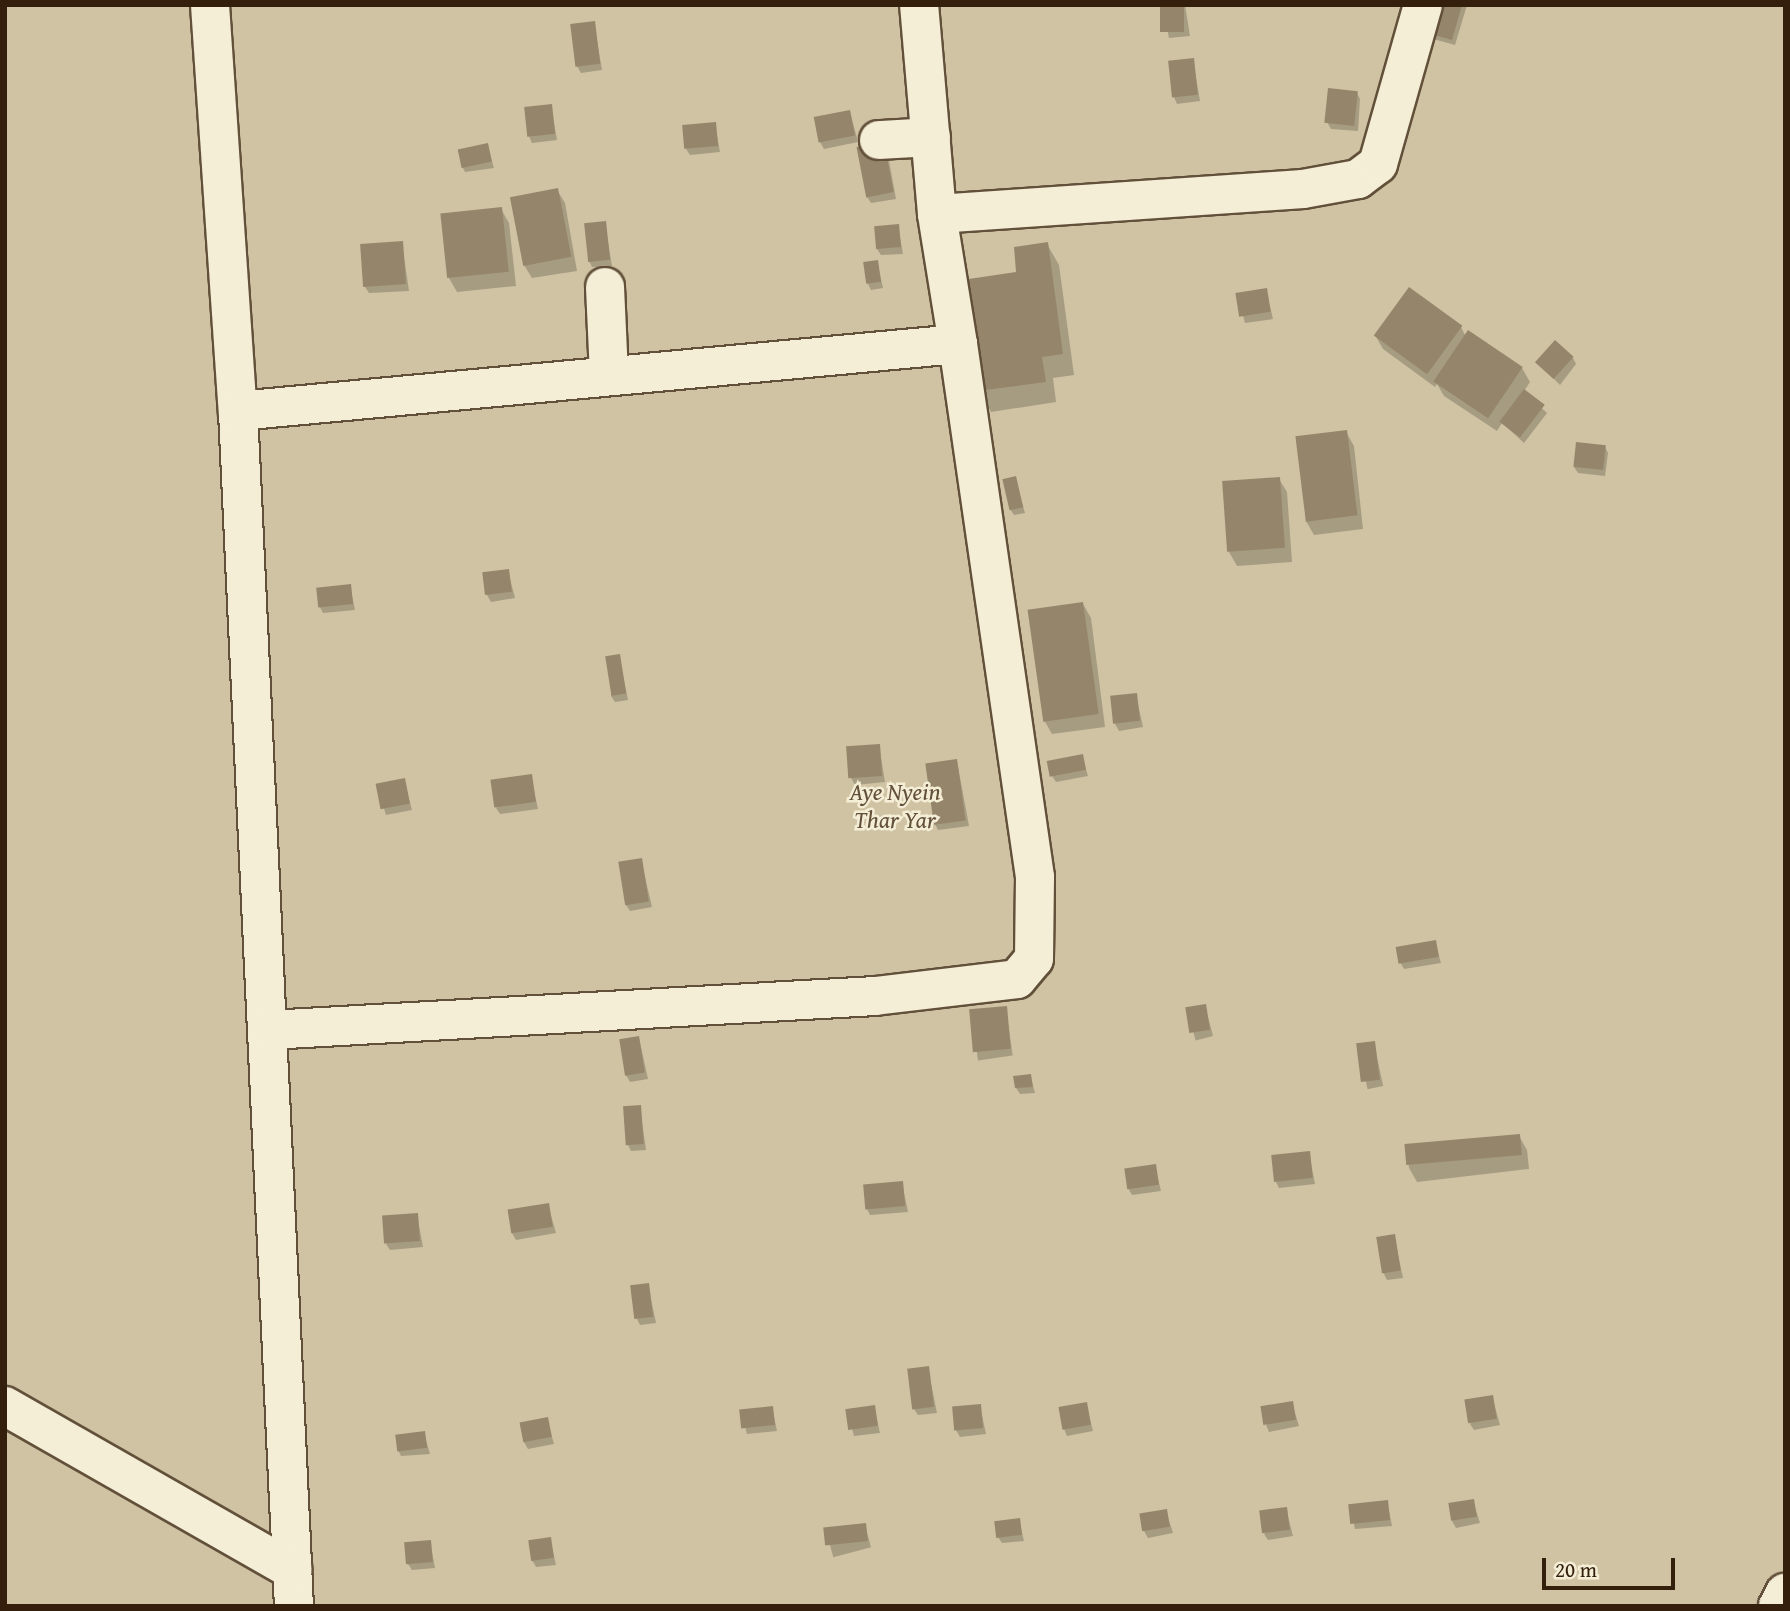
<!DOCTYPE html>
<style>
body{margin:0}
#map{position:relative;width:1790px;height:1611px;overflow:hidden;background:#efe5c2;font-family:"Gentium Book Plus",serif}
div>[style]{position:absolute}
.green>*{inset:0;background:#cfc3a3;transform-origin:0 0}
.shadow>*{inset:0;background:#0003;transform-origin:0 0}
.building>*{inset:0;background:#95866b;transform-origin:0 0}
.roads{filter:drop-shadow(2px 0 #62503a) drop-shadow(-2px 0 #62503a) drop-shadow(0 2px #62503a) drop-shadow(0 -2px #62503a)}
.street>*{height:38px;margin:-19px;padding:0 19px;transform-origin:19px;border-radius:19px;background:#f5eed7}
span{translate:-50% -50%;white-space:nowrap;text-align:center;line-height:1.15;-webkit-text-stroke:5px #f5eed7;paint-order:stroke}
.park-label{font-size:24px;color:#625039;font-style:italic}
.frame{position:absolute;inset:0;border:7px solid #331f0c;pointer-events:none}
.scale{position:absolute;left:1542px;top:1558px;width:133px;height:32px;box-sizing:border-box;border:4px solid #331f0c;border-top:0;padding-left:9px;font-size:21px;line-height:24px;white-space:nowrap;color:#331f0c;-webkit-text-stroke:5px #f5eed7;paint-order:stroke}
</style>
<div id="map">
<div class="green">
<i style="left:5px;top:5px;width:1780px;height:1601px"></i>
</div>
<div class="shadow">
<i style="clip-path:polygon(1162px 5px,1185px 5px,1190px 36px,1169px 38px)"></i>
<i style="clip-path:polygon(1430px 5px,1467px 5px,1455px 45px,1426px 37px)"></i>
<i style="clip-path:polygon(594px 23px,602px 70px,581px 73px,577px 66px)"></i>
<i style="clip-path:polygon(1193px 60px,1200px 101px,1177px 104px,1174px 97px)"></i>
<i style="clip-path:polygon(1357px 93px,1360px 99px,1358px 131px,1331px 129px,1327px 122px)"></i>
<i style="clip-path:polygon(551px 106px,557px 140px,532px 143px,529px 136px)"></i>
<i style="clip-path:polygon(850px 112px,858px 142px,824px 149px,820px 142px)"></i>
<i style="clip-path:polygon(715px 124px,720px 152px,690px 155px,686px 149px)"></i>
<i style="clip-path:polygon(487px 145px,494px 168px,465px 172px,462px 166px)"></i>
<i style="clip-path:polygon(887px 150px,896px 199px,871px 203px,867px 197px)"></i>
<i style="clip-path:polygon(557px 190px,565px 203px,577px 271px,532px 278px,524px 265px)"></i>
<i style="clip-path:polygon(501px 209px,509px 223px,516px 286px,457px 292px,449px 278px)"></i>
<i style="clip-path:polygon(605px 223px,612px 266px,592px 267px,589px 261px)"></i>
<i style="clip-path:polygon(898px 226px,903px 254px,881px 255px,877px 249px)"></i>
<i style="clip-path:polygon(402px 243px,409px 291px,369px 293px,365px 287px)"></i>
<i style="clip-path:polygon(1047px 244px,1059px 265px,1074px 375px,1053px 378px,1056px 402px,991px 412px,979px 391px,1018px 273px)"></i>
<i style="clip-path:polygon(877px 262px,883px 288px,871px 290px,868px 284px)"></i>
<i style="clip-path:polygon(1266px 290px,1273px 319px,1245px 323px,1237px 294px)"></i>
<i style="clip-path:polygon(1461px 327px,1466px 337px,1522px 368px,1530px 382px,1524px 391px,1547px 413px,1524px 443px,1502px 423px,1497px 431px,1444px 396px,1437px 384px,1435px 387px,1383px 349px,1375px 335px)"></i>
<i style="clip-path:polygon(1573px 358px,1576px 364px,1560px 385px,1538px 363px)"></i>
<i style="clip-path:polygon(1346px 432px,1354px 446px,1363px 529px,1314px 535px,1306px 521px)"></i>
<i style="clip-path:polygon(1605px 447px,1608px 453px,1605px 476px,1578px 473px,1574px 467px)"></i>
<i style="clip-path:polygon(1015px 478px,1025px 513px,1014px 515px,1010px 509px)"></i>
<i style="clip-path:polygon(1279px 479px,1287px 492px,1292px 562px,1237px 566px,1229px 552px)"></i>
<i style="clip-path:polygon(508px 571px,515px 598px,491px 602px,487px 595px)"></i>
<i style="clip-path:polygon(350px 586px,355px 610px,323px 613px,320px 607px)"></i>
<i style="clip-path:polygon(1083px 604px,1091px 618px,1105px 727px,1052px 734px,1044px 720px)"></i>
<i style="clip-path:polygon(619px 656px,628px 700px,615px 702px,611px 696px)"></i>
<i style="clip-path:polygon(1136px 695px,1143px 727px,1119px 731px,1115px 724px)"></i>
<i style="clip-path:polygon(879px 746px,885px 782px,855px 785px,851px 778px)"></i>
<i style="clip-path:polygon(1082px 756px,1088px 776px,1056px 782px,1052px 776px)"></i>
<i style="clip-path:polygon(957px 761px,969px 826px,938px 830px,935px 824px)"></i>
<i style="clip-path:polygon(531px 776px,538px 809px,500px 814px,496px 808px)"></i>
<i style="clip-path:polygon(404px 780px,412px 810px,386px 815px,377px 785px)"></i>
<i style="clip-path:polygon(641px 860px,652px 907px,630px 911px,626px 905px)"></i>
<i style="clip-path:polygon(1435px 942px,1441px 963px,1404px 969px,1400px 962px)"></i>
<i style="left:1205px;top:1006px;width:31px;height:18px;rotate:75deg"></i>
<i style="left:1006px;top:1008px;width:48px;height:35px;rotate:82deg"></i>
<i style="clip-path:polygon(639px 1038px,648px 1079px,630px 1082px,626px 1075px)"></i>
<i style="left:1374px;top:1043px;width:44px;height:16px;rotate:78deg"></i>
<i style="clip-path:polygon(1030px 1076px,1035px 1093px,1020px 1094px,1016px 1088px)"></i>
<i style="clip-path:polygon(640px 1107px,646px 1150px,631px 1151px,628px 1145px)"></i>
<i style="clip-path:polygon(1519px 1136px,1527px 1150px,1529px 1169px,1417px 1182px,1409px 1168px,1407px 1149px)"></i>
<i style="clip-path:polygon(1309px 1153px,1315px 1184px,1279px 1188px,1276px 1182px)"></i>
<i style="clip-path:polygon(1155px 1166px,1161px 1191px,1132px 1195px,1128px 1188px)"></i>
<i style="clip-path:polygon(902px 1183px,908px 1212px,870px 1215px,867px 1209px)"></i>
<i style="clip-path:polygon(548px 1205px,556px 1233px,516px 1240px,512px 1233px)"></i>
<i style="clip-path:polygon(417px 1215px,423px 1247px,390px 1250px,386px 1244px)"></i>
<i style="clip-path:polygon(1394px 1236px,1403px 1278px,1387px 1280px,1384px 1274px)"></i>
<i style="clip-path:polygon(648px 1285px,656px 1323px,640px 1325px,637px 1319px)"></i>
<i style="clip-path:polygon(928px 1368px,937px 1413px,918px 1415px,914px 1409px)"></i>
<i style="clip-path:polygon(1492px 1396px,1500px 1425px,1474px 1430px,1470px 1424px)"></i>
<i style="clip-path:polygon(1292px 1403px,1299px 1426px,1269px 1432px,1266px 1425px)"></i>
<i style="clip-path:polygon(1086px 1404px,1093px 1431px,1067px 1436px,1064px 1429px)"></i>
<i style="clip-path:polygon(874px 1406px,880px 1433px,854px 1436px,847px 1409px)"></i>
<i style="clip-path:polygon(980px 1406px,986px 1434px,960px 1437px,956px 1430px)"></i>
<i style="clip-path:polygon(772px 1407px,777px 1431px,747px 1434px,741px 1411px)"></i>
<i style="clip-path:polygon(547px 1419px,554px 1444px,528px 1449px,524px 1442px)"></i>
<i style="clip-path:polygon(424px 1433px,430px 1454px,401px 1456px,398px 1450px)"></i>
<i style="clip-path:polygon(1387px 1501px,1392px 1526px,1355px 1529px,1350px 1505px)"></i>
<i style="clip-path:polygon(1473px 1501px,1480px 1523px,1456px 1528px,1452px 1521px)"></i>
<i style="clip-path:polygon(1286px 1509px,1293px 1536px,1268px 1540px,1264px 1534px)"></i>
<i style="clip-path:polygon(1166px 1511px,1173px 1533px,1148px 1538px,1144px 1531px)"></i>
<i style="clip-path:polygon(1019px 1520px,1024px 1541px,1002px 1543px,998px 1537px)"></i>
<i style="left:865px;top:1525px;width:23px;height:39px;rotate:75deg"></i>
<i style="clip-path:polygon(550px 1538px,556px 1565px,536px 1567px,532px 1560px)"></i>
<i style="clip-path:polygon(430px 1542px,435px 1568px,412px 1570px,408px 1564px)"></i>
</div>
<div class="building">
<i style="left:1160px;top:5px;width:24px;height:27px"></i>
<i style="clip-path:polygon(1428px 5px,1462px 5px,1452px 40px,1420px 31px)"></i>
<i style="left:595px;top:21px;width:43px;height:25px;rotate:83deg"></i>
<i style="left:1194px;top:58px;width:37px;height:26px;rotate:84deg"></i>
<i style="left:1328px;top:88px;width:30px;height:35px;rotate:6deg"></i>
<i style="left:552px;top:104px;width:30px;height:28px;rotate:84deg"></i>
<i style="left:850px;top:110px;width:26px;height:37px;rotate:79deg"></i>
<i style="left:716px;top:122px;width:24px;height:34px;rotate:85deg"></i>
<i style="left:884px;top:142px;width:51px;height:28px;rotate:79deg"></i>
<i style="left:488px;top:143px;width:19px;height:31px;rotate:78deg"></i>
<i style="left:558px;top:188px;width:70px;height:49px;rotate:79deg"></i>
<i style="left:502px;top:207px;width:65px;height:62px;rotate:84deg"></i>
<i style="left:606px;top:221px;width:39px;height:22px;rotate:84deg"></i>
<i style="left:899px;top:224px;width:23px;height:25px;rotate:85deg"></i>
<i style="left:403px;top:241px;width:43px;height:43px;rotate:86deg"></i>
<i style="clip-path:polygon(1048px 242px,1063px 354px,1042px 357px,1046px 382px,977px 391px,962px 280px,1016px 272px,1014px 247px)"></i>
<i style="left:878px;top:260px;width:22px;height:15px;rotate:82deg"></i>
<i style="left:1409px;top:287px;width:66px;height:60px;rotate:36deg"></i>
<i style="left:1267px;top:288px;width:24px;height:32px;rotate:81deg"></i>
<i style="left:1468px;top:330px;width:66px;height:62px;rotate:34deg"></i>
<i style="left:1555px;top:340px;width:25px;height:30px;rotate:42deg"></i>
<i style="left:1524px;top:389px;width:26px;height:41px;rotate:37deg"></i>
<i style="left:1347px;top:430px;width:86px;height:52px;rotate:83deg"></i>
<i style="left:1576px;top:442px;width:30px;height:25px;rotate:6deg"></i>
<i style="left:1016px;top:476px;width:32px;height:14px;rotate:77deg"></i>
<i style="left:1280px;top:477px;width:71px;height:58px;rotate:86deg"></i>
<i style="left:509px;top:569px;width:23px;height:27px;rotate:83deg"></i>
<i style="left:351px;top:584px;width:20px;height:35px;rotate:84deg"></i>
<i style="left:1083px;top:602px;width:113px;height:56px;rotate:82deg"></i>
<i style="left:620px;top:654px;width:40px;height:15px;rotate:81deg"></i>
<i style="left:1137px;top:693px;width:28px;height:27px;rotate:84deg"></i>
<i style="left:880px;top:744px;width:32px;height:34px;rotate:86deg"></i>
<i style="left:1083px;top:754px;width:16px;height:37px;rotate:79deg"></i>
<i style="left:957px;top:759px;width:62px;height:32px;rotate:82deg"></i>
<i style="left:532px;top:774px;width:28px;height:42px;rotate:82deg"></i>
<i style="left:405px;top:778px;width:26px;height:30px;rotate:79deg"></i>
<i style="left:642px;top:858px;width:44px;height:24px;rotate:81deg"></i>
<i style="left:1436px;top:940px;width:17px;height:41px;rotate:80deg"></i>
<i style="left:1206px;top:1004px;width:26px;height:21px;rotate:81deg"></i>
<i style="left:1007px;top:1006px;width:43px;height:38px;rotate:85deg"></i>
<i style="left:639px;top:1036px;width:37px;height:20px;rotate:81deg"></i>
<i style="left:1375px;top:1041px;width:39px;height:19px;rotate:83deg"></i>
<i style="clip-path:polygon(1031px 1074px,1033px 1087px,1015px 1088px,1013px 1076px)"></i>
<i style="left:641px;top:1105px;width:39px;height:18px;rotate:86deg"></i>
<i style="left:1520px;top:1134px;width:21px;height:116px;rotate:85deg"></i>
<i style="left:1310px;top:1151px;width:27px;height:39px;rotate:84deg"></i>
<i style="left:1156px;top:1164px;width:21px;height:32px;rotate:82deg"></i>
<i style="left:903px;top:1181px;width:25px;height:40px;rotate:85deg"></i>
<i style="left:549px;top:1203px;width:24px;height:42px;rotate:81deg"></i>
<i style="left:418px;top:1213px;width:28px;height:36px;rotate:86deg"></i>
<i style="left:1395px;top:1234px;width:37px;height:19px;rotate:81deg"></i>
<i style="left:649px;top:1283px;width:34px;height:19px;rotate:83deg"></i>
<i style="left:929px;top:1366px;width:41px;height:22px;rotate:83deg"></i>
<i style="left:1493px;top:1395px;width:24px;height:29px;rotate:81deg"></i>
<i style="left:1293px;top:1401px;width:19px;height:33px;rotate:81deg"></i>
<i style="left:1087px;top:1402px;width:23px;height:29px;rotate:80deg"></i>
<i style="left:981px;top:1404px;width:24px;height:29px;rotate:85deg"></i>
<i style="left:875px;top:1405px;width:21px;height:30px;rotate:82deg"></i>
<i style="left:773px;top:1406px;width:19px;height:34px;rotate:84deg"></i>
<i style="left:548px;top:1417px;width:20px;height:29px;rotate:79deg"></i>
<i style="left:425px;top:1431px;width:17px;height:30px;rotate:83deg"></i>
<i style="left:1474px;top:1499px;width:18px;height:26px;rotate:81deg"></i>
<i style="left:1388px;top:1500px;width:20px;height:40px;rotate:84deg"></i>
<i style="left:1287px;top:1507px;width:23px;height:28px;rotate:83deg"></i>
<i style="left:1167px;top:1509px;width:18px;height:28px;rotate:81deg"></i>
<i style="left:1020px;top:1518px;width:17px;height:26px;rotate:83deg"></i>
<i style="left:866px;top:1523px;width:18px;height:43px;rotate:84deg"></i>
<i style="left:551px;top:1537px;width:21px;height:23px;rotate:82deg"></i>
<i style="left:431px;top:1540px;width:22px;height:27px;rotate:85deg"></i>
</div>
<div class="roads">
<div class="street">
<i style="left:210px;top:5px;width:407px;rotate:86.1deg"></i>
<i style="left:238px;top:411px;width:1196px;rotate:87.32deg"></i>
<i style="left:879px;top:140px;width:52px;rotate:-3.3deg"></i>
<i style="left:937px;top:214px;width:367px;rotate:-3.9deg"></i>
<i style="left:1303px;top:189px;width:56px;rotate:-10.3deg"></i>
<i style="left:1358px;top:179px;width:25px;rotate:-37deg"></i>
<i style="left:1378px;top:164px;width:165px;rotate:-74.2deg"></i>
<i style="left:605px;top:287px;width:89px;rotate:87.4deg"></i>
<i style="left:238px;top:411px;width:723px;rotate:-5.32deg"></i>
<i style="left:958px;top:344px;width:132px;rotate:-99.2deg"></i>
<i style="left:937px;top:214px;width:210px;rotate:-94.9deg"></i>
<i style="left:269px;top:1030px;width:607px;rotate:-3.21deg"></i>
<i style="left:875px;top:996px;width:143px;rotate:-6.8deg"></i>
<i style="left:1017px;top:979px;width:26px;rotate:-50deg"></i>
<i style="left:1034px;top:959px;width:82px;rotate:-89.3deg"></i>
<i style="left:1035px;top:877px;width:539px;rotate:-98.22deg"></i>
<i style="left:5px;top:1406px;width:331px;rotate:29.7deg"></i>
<i style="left:1778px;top:1606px;width:15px;rotate:-62deg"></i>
</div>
</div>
<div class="park-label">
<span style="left:895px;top:806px">Aye Nyein<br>Thar Yar</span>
</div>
<div class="frame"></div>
<div class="scale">20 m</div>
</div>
